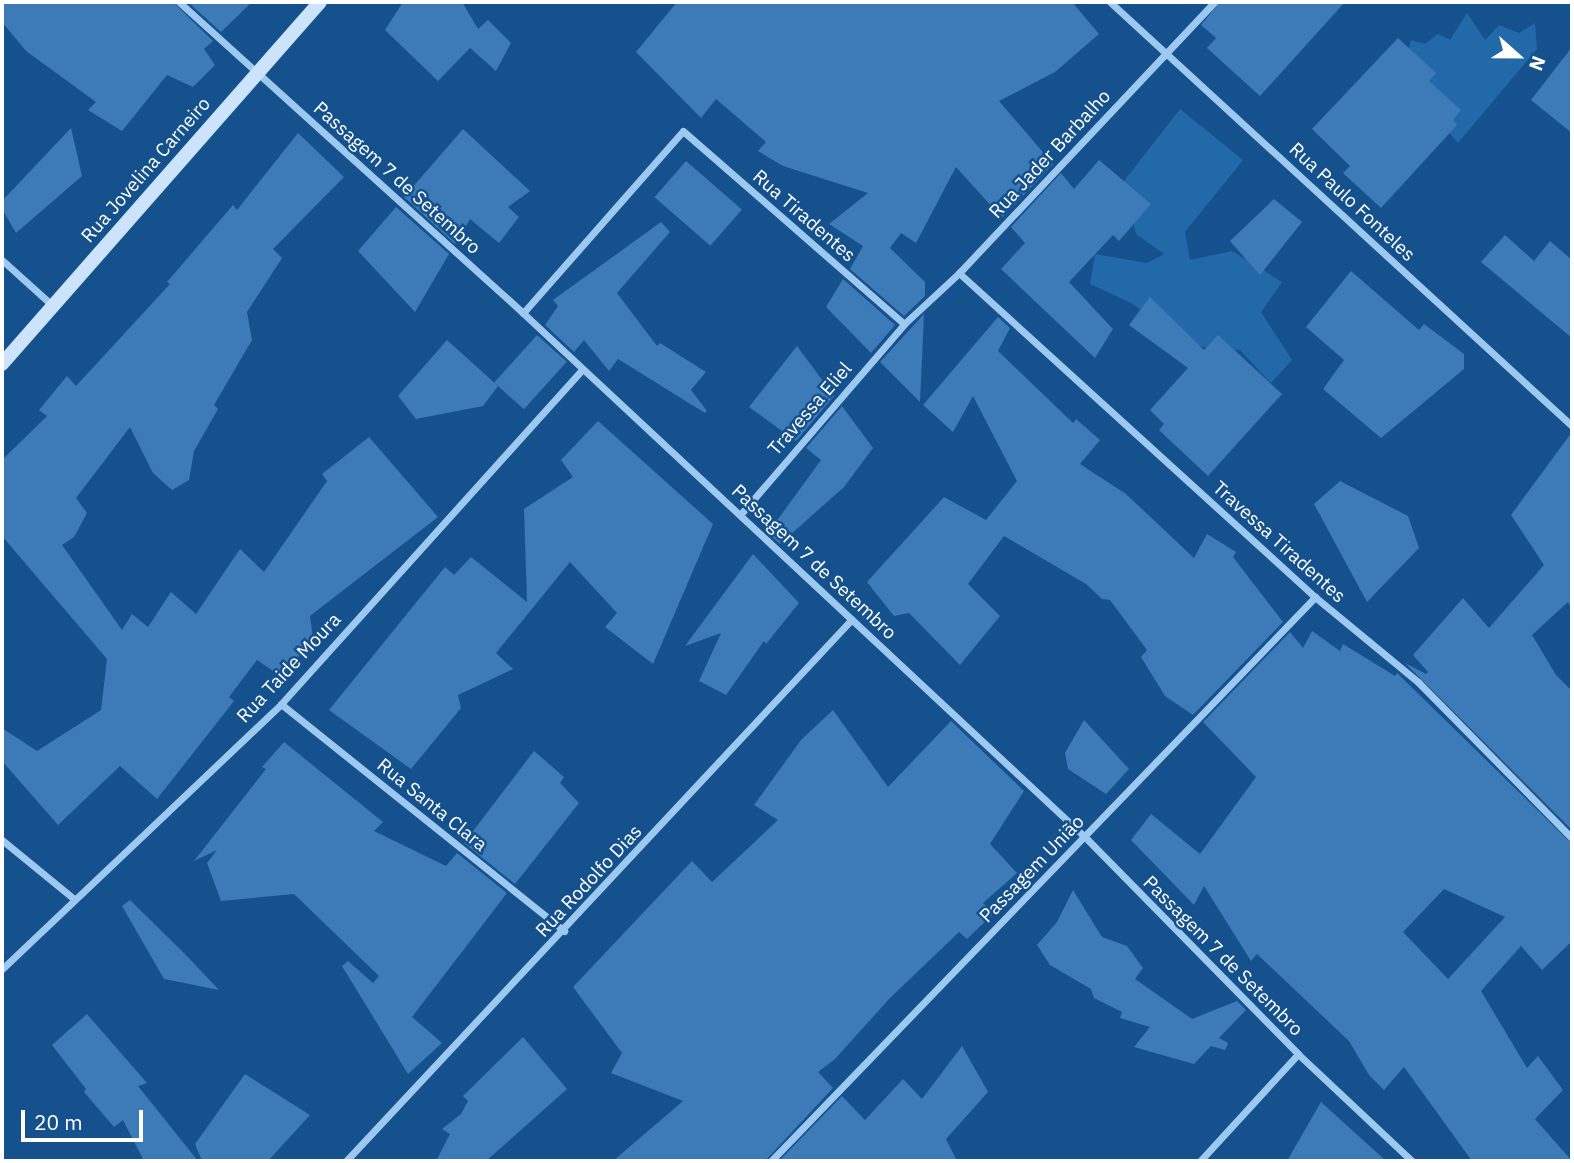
<!DOCTYPE html>
<meta charset="utf-8">
<style>
body{margin:0}
#map{position:relative;width:1574px;height:1163px;overflow:hidden;background:#14518d;font-family:"IBM Plex Sans",sans-serif}
div>[style]{position:absolute}
.green>*{inset:0;background:#2269aa}
.building>*{inset:0;background:#3c7bb7;transform-origin:0 0}
.street>*{height:7px;margin:-3.5px;padding:0 3.5px;transform-origin:3.5px;border-radius:3.5px;background:#9dc9f1}
.secondary>*{height:14px;margin:-7px;padding:0 7px;transform-origin:7px;border-radius:7px;background:#cbe4fb}
span{translate:-50% -50%;white-space:nowrap;text-align:center;line-height:1.15;-webkit-text-stroke:5px #14518d;paint-order:stroke}
.street-label{font-size:19px;color:#fff}
.frame{position:absolute;inset:0;border:4px solid #fff;pointer-events:none}
.north{position:absolute;left:1483px;top:21px;width:70px;height:70px;-webkit-text-stroke:5px #14518d;paint-order:stroke;rotate:111deg;font-size:19px;font-weight:700;line-height:28px;text-align:center;color:#fff}
.north::after{content:'';display:block;margin:auto;width:24px;height:32px;background:#fff;clip-path:polygon(50% 0,100% 100%,50% 72%,0 100%)}
.scale{position:absolute;left:21px;top:1110px;width:122px;height:32px;box-sizing:border-box;border:4px solid #fff;border-top:0;padding-left:9px;font-size:21px;line-height:24px;white-space:nowrap;color:#fff;-webkit-text-stroke:5px #14518d;paint-order:stroke}
</style>
<div id="map">
<div class="green">
<i style="clip-path:polygon(1467px 13px,1485px 40px,1499px 25px,1519px 33px,1535px 23px,1537px 49px,1458px 143px,1401px 75px,1411px 40px,1425px 44px,1438px 34px,1450px 40px)"></i>
<i style="clip-path:polygon(1180px 109px,1243px 160px,1185px 232px,1190px 260px,1232px 251px,1282px 282px,1261px 312px,1292px 360px,1271px 383px,1240px 350px,1194px 346px,1131px 303px,1090px 284px,1095px 254px,1147px 263px,1164px 254px,1136px 234px,1124px 181px)"></i>
</div>
<div class="building">
<i style="clip-path:polygon(2px 2px,173px 2px,213px 41px,204px 49px,215px 65px,193px 87px,167px 75px,122px 131px,88px 110px,96px 102px,26px 51px,2px 22px)"></i>
<i style="clip-path:polygon(188px 2px,252px 2px,221px 32px)"></i>
<i style="clip-path:polygon(403px 2px,462px 2px,478px 29px,488px 20px,511px 43px,496px 71px,470px 48px,438px 81px,385px 30px)"></i>
<i style="clip-path:polygon(677px 2px,1072px 2px,1099px 34px,1055px 72px,999px 101px,1053px 164px,1002px 218px,956px 167px,916px 243px,901px 233px,890px 248px,925px 282px,925px 296px,904px 316px,850px 269px,863px 246px,829px 224px,868px 193px,783px 166px,758px 151px,766px 142px,716px 99px,701px 118px,636px 52px)"></i>
<i style="clip-path:polygon(1220px 2px,1345px 2px,1260px 96px,1207px 48px,1216px 38px,1201px 25px)"></i>
<i style="clip-path:polygon(1398px 38px,1436px 73px,1429px 81px,1461px 110px,1453px 120px,1457px 125px,1381px 208px,1343px 173px,1350px 166px,1312px 129px)"></i>
<i style="clip-path:polygon(1572px 47px,1572px 133px,1531px 100px)"></i>
<i style="clip-path:polygon(71px 128px,82px 176px,16px 233px,2px 209px,2px 201px)"></i>
<i style="clip-path:polygon(463px 129px,530px 191px,508px 207px,519px 217px,499px 243px,470px 219px,455px 244px,404px 197px)"></i>
<i style="clip-path:polygon(298px 133px,344px 177px,273px 249px,282px 258px,247px 312px,252px 340px,214px 405px,218px 409px,194px 451px,189px 480px,172px 490px,153px 473px,130px 427px,76px 498px,87px 513px,74px 537px,62px 545px,122px 630px,132px 614px,148px 627px,171px 592px,196px 614px,240px 549px,264px 572px,327px 481px,322px 474px,369px 437px,438px 517px,310px 616px,314px 645px,276px 673px,257px 660px,229px 697px,234px 701px,157px 799px,120px 766px,58px 825px,2px 761px,2px 728px,37px 751px,101px 710px,107px 659px,2px 536px,2px 460px,47px 416px,39px 410px,67px 376px,76px 386px,170px 284px,167px 282px,233px 205px,237px 210px)"></i>
<i style="clip-path:polygon(1099px 160px,1151px 204px,1119px 241px,1113px 235px,1069px 282px,1113px 329px,1095px 358px,1001px 269px,1025px 243px,1011px 227px,1061px 173px,1074px 189px)"></i>
<i style="left:686px;top:161px;width:74px;height:48px;rotate:41deg"></i>
<i style="clip-path:polygon(1274px 199px,1302px 222px,1260px 275px,1230px 241px)"></i>
<i style="clip-path:polygon(396px 207px,449px 254px,415px 312px,358px 251px)"></i>
<i style="clip-path:polygon(661px 222px,670px 232px,617px 293px,657px 346px,660px 343px,706px 372px,691px 390px,707px 411px,705px 413px,618px 359px,609px 371px,584px 340px,574px 352px,545px 325px,558px 306px,553px 300px)"></i>
<i style="clip-path:polygon(1505px 235px,1534px 261px,1550px 241px,1572px 260px,1572px 338px,1481px 262px)"></i>
<i style="clip-path:polygon(1351px 271px,1419px 330px,1424px 324px,1464px 354px,1464px 369px,1381px 438px,1323px 389px,1344px 360px,1306px 327px)"></i>
<i style="clip-path:polygon(843px 279px,895px 325px,871px 353px,826px 307px)"></i>
<i style="clip-path:polygon(1150px 297px,1204px 350px,1218px 335px,1282px 394px,1208px 476px,1159px 430px,1164px 424px,1150px 410px,1188px 368px,1129px 325px)"></i>
<i style="clip-path:polygon(924px 314px,920px 402px,880px 362px)"></i>
<i style="clip-path:polygon(998px 317px,1010px 328px,998px 351px,1073px 423px,1076px 419px,1100px 440px,1080px 464px,1126px 494px,1194px 558px,1207px 534px,1236px 552px,1233px 557px,1283px 622px,1193px 715px,1165px 696px,1141px 657px,1147px 650px,1110px 600px,1102px 599px,1086px 584px,1004px 536px,968px 584px,1000px 616px,960px 665px,909px 613px,894px 616px,867px 582px,944px 497px,986px 520px,1017px 481px,973px 396px,953px 432px,923px 405px)"></i>
<i style="left:537px;top:335px;width:40px;height:64px;rotate:42deg"></i>
<i style="clip-path:polygon(447px 340px,498px 386px,483px 406px,416px 419px,398px 396px)"></i>
<i style="clip-path:polygon(797px 346px,834px 396px,796px 441px,749px 407px)"></i>
<i style="clip-path:polygon(842px 406px,873px 448px,844px 487px,780px 544px,768px 533px,821px 460px,806px 448px)"></i>
<i style="clip-path:polygon(598px 421px,713px 524px,653px 664px,605px 627px,617px 613px,570px 562px,496px 653px,513px 669px,458px 695px,461px 708px,411px 769px,329px 710px,445px 567px,454px 575px,471px 557px,527px 602px,524px 509px,573px 477px,561px 460px)"></i>
<i style="clip-path:polygon(1572px 432px,1572px 609px,1568px 602px,1532px 635px,1556px 675px,1572px 691px,1572px 830px,1405px 663px,1426px 674px,1428px 672px,1413px 655px,1463px 598px,1489px 628px,1544px 565px,1511px 515px)"></i>
<i style="clip-path:polygon(1340px 481px,1408px 516px,1419px 548px,1367px 602px,1314px 504px)"></i>
<i style="clip-path:polygon(753px 554px,799px 603px,766px 644px,764px 641px,726px 695px,699px 681px,721px 633px,685px 646px)"></i>
<i style="clip-path:polygon(evenodd,1312px 631px,1340px 651px,1343px 644px,1395px 676px,1397px 673px,1572px 844px,1572px 941px,1542px 970px,1521px 946px,1481px 991px,1527px 1068px,1538px 1056px,1563px 1090px,1535px 1119px,1572px 1161px,1472px 1161px,1404px 1067px,1384px 1090px,1369px 1075px,1349px 1041px,1257px 954px,1251px 961px,1204px 886px,1194px 905px,1131px 840px,1151px 814px,1200px 854px,1256px 777px,1203px 722px,1290px 632px,1303px 648px,1312px 631px,1444px 889px,1505px 917px,1448px 979px,1403px 932px,1444px 889px)"></i>
<i style="clip-path:polygon(833px 710px,888px 787px,951px 721px,1024px 791px,990px 844px,1017px 873px,983px 903px,994px 913px,967px 939px,959px 932px,890px 998px,835px 1059px,818px 1072px,833px 1088px,765px 1161px,613px 1161px,683px 1101px,611px 1073px,622px 1053px,573px 987px,692px 861px,712px 882px,778px 820px,754px 805px,801px 740px)"></i>
<i style="clip-path:polygon(1084px 720px,1129px 769px,1106px 794px,1068px 769px,1065px 753px)"></i>
<i style="clip-path:polygon(284px 742px,383px 822px,374px 831px,446px 866px,457px 853px,507px 893px,412px 1017px,442px 1043px,408px 1074px,342px 966px,348px 961px,373px 983px,379px 976px,294px 894px,221px 901px,207px 863px,217px 850px,194px 861px,266px 769px,262px 767px)"></i>
<i style="clip-path:polygon(534px 751px,564px 777px,560px 783px,579px 803px,515px 884px,464px 843px)"></i>
<i style="clip-path:polygon(1073px 890px,1102px 937px,1127px 946px,1143px 968px,1135px 979px,1192px 1019px,1237px 1001px,1246px 1010px,1219px 1038px,1228px 1043px,1225px 1050px,1211px 1046px,1194px 1064px,1134px 1047px,1150px 1027px,1120px 1018px,1122px 1012px,1094px 998px,1091px 989px,1050px 965px,1037px 945px,1057px 922px)"></i>
<i style="clip-path:polygon(130px 900px,185px 954px,219px 990px,164px 979px,122px 906px)"></i>
<i style="clip-path:polygon(87px 1014px,147px 1083px,138px 1086px,198px 1161px,144px 1161px,123px 1120px,114px 1127px,84px 1092px,86px 1089px,52px 1045px)"></i>
<i style="clip-path:polygon(523px 1037px,567px 1089px,486px 1161px,436px 1161px,450px 1134px,442px 1129px,461px 1114px,468px 1101px,463px 1096px)"></i>
<i style="clip-path:polygon(962px 1046px,988px 1092px,946px 1139px,957px 1161px,779px 1161px,842px 1096px,865px 1120px,903px 1079px,922px 1099px)"></i>
<i style="clip-path:polygon(245px 1074px,310px 1115px,268px 1161px,202px 1161px,195px 1144px)"></i>
<i style="clip-path:polygon(1321px 1102px,1386px 1161px,1287px 1161px)"></i>
</div>
<div class="street">
<i style="left:179px;top:2px;width:464px;rotate:42.1deg"></i>
<i style="left:523px;top:313px;width:768px;rotate:43deg"></i>
<i style="left:1085px;top:837px;width:304px;rotate:45.5deg"></i>
<i style="left:1298px;top:1054px;width:156px;rotate:43.2deg"></i>
<i style="left:1110px;top:2px;width:627px;rotate:42.54deg"></i>
<i style="left:2px;top:260px;width:67px;rotate:42deg"></i>
<i style="left:959px;top:273px;width:481px;rotate:42.3deg"></i>
<i style="left:1315px;top:597px;width:134px;rotate:39.5deg"></i>
<i style="left:1418px;top:682px;width:219px;rotate:45.4deg"></i>
<i style="left:523px;top:313px;width:242px;rotate:-48.7deg"></i>
<i style="left:683px;top:131px;width:293px;rotate:41.1deg"></i>
<i style="left:740px;top:515px;width:252px;rotate:-49.3deg"></i>
<i style="left:904px;top:324px;width:75px;rotate:-42.8deg"></i>
<i style="left:959px;top:273px;width:372px;rotate:-46.7deg"></i>
<i style="left:281px;top:704px;width:363px;rotate:38.7deg"></i>
<i style="left:2px;top:840px;width:93px;rotate:39.3deg"></i>
<i style="left:2px;top:969px;width:385px;rotate:-43.5deg"></i>
<i style="left:281px;top:704px;width:448px;rotate:-48deg"></i>
<i style="left:346px;top:1161px;width:741px;rotate:-46.97deg"></i>
<i style="left:771px;top:1161px;width:784px;rotate:-46.03deg"></i>
<i style="left:1200px;top:1161px;width:145px;rotate:-47.5deg"></i>
</div>
<div class="secondary">
<i style="left:2px;top:364px;width:482px;rotate:-48.7deg"></i>
</div>
<div class="street-label">
<span style="left:1050px;top:154px;rotate:-47deg">Rua Jader Barbalho</span>
<span style="left:146px;top:170px;rotate:-49deg">Rua Jovelina Carneiro</span>
<span style="left:397px;top:178px;rotate:42deg">Passagem 7 de Setembro</span>
<span style="left:1352px;top:202px;rotate:43deg">Rua Paulo Fonteles</span>
<span style="left:804px;top:216px;rotate:41deg">Rua Tiradentes</span>
<span style="left:810px;top:409px;rotate:-49deg">Travessa Eliel</span>
<span style="left:1279px;top:542px;rotate:42deg">Travessa Tiradentes</span>
<span style="left:814px;top:562px;rotate:43deg">Passagem 7 de Setembro</span>
<span style="left:289px;top:668px;rotate:-47deg">Rua Taide Moura</span>
<span style="left:432px;top:805px;rotate:39deg">Rua Santa Clara</span>
<span style="left:1032px;top:869px;rotate:-46deg">Passagem União</span>
<span style="left:589px;top:881px;rotate:-47deg">Rua Rodolfo Dias</span>
<span style="left:1223px;top:956px;rotate:45deg">Passagem 7 de Setembro</span>
</div>
<div class="frame"></div>
<div class="north">N</div>
<div class="scale">20 m</div>
</div>
